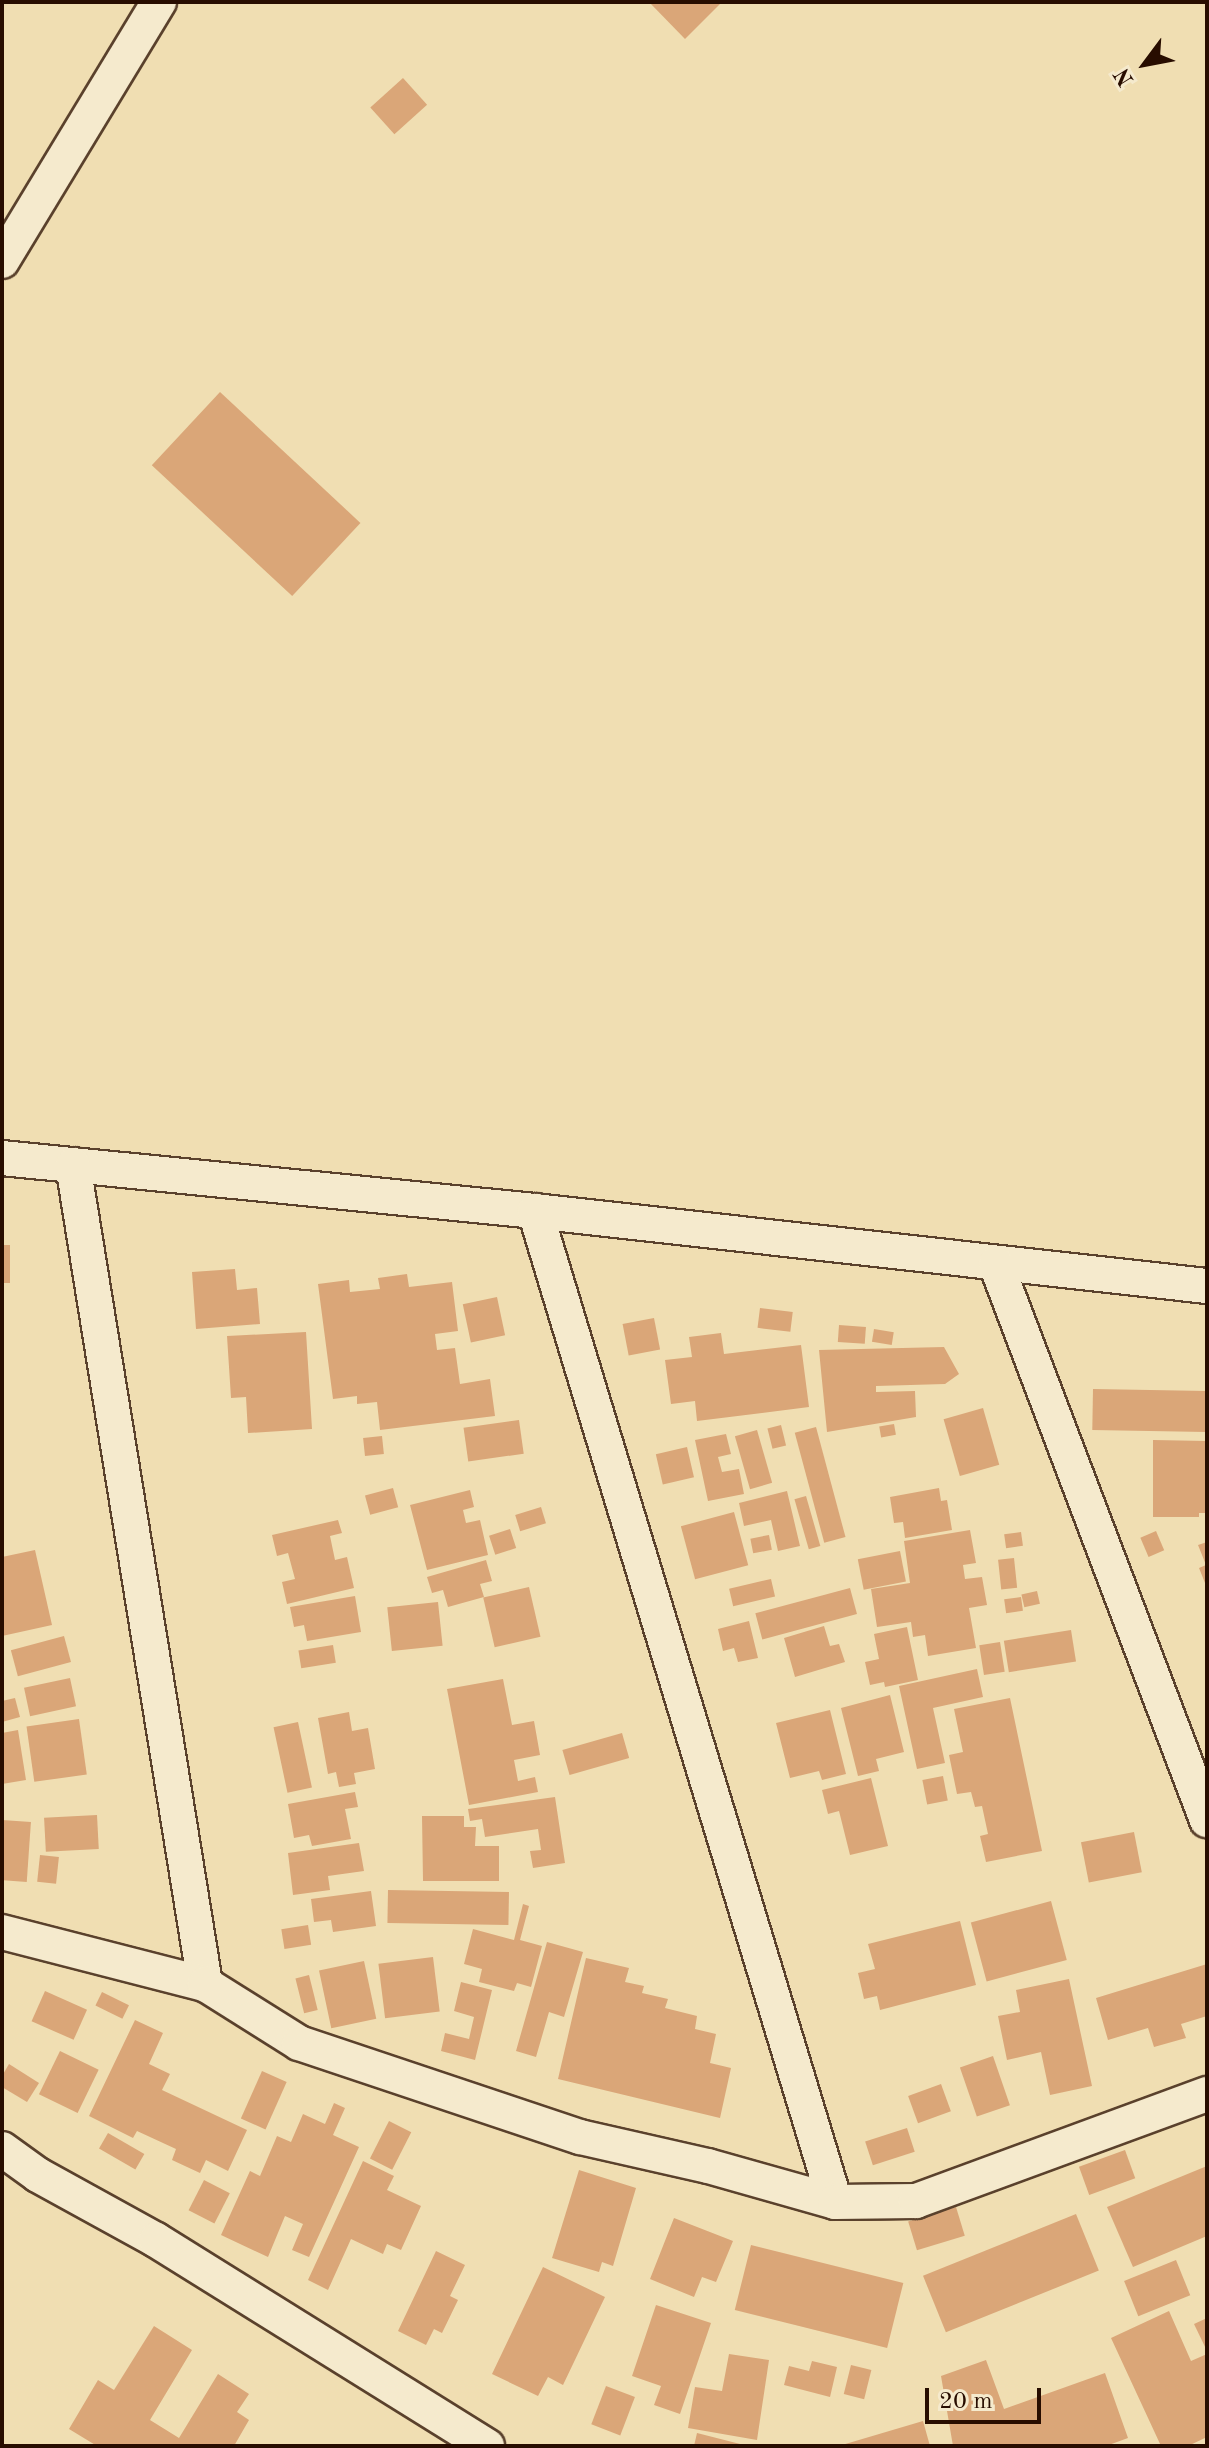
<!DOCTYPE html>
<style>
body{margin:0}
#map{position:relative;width:1209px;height:2448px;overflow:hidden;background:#f0deb2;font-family:"Old Standard TT",serif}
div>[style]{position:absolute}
.building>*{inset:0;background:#daa678;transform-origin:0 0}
.roads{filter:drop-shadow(2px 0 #5a412c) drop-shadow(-2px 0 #5a412c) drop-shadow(0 2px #5a412c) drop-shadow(0 -2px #5a412c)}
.minor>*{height:34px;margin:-17px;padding:0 17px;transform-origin:17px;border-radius:17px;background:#f5eacd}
span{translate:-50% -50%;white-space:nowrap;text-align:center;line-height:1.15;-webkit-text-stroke:6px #f5eacd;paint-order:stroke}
.frame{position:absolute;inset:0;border:4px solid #280d00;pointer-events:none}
.north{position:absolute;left:1105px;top:24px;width:80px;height:80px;-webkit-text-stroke:6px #f5eacd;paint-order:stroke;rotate:238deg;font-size:22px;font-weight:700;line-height:32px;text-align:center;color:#280d00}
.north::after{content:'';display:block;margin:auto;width:28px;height:36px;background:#280d00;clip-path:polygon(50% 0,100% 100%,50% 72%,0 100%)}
.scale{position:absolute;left:925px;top:2388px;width:116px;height:36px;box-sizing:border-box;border:4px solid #280d00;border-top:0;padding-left:10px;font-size:24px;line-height:28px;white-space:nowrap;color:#280d00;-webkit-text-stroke:6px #f5eacd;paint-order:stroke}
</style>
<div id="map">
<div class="building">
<i style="clip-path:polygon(649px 2px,722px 2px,685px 39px)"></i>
<i style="left:403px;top:78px;width:36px;height:44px;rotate:48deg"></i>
<i style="left:220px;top:392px;width:192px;height:100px;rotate:43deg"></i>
<i style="left:2px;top:1245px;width:8px;height:38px"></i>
<i style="clip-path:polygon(235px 1269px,237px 1290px,257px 1288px,260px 1324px,196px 1329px,192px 1272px)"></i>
<i style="clip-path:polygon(407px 1274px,409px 1287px,452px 1282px,458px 1331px,435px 1334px,437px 1350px,455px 1348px,460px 1384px,490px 1379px,495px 1416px,380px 1430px,377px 1402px,357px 1404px,357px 1396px,333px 1399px,318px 1284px,349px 1280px,350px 1292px,380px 1289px,378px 1278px)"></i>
<i style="left:497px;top:1297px;width:39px;height:35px;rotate:78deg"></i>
<i style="left:760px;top:1308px;width:33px;height:20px;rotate:7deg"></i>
<i style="left:654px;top:1318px;width:32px;height:32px;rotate:79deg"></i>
<i style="left:839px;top:1325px;width:27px;height:17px;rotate:4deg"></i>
<i style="left:874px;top:1329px;width:20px;height:13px;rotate:9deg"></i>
<i style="clip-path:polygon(306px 1332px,312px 1429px,248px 1433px,246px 1397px,231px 1398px,227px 1336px)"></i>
<i style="clip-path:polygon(721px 1333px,724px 1354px,801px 1345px,809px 1407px,697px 1421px,695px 1401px,671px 1404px,665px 1360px,692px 1357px,689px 1337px)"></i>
<i style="clip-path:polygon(944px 1347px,959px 1374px,945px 1384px,876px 1386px,876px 1392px,915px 1391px,916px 1417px,827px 1432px,819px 1350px)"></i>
<i style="left:1093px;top:1389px;width:114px;height:41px;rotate:1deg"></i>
<i style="left:983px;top:1408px;width:59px;height:41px;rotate:74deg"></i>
<i style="left:519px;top:1420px;width:34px;height:56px;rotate:82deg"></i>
<i style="left:894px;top:1424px;width:11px;height:15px;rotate:80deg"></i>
<i style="left:781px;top:1425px;width:21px;height:14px;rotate:76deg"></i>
<i style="left:816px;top:1427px;width:114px;height:22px;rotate:75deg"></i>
<i style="left:757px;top:1430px;width:55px;height:23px;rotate:74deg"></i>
<i style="clip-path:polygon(726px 1434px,731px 1454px,718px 1457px,722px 1472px,739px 1469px,744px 1494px,708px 1501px,695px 1440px)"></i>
<i style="left:382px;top:1436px;width:18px;height:19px;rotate:84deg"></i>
<i style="clip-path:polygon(1153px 1440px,1207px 1441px,1207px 1513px,1199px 1513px,1199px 1517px,1153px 1517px)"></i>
<i style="left:687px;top:1447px;width:31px;height:32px;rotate:77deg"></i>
<i style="left:393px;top:1488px;width:20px;height:29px;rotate:75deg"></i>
<i style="clip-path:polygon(939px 1488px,941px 1501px,947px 1500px,952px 1530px,905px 1538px,903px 1522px,894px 1523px,890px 1497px)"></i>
<i style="clip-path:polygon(470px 1490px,474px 1507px,463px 1510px,466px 1523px,480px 1520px,488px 1555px,427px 1570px,410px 1505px)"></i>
<i style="clip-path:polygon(787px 1491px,800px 1546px,778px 1551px,771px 1520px,744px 1526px,739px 1503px)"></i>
<i style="left:806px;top:1496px;width:52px;height:12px;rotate:74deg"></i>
<i style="left:541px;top:1507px;width:17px;height:27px;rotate:73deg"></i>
<i style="left:734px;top:1512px;width:55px;height:55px;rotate:75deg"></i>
<i style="clip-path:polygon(338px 1520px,342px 1533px,330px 1536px,335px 1560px,347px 1557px,354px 1588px,287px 1604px,282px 1582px,295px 1579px,288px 1553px,277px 1556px,272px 1535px)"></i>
<i style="left:510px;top:1529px;width:20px;height:22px;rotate:72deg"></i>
<i style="clip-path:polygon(970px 1530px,976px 1563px,963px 1565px,965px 1579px,982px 1577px,987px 1605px,969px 1608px,976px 1648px,928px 1656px,925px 1635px,913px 1637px,911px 1622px,877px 1627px,871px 1589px,910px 1583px,904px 1541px)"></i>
<i style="left:1156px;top:1531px;width:21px;height:17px;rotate:67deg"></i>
<i style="left:1021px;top:1532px;width:14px;height:17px;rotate:82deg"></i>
<i style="left:769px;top:1535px;width:15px;height:19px;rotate:79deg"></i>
<i style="clip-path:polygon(1207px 1542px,1207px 1588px,1199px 1568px,1206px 1565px,1198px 1545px)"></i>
<i style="clip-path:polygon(35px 1550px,52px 1625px,2px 1636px,2px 1557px)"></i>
<i style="left:900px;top:1551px;width:31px;height:43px;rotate:79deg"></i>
<i style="left:1014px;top:1558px;width:30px;height:16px;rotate:84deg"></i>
<i style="clip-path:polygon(486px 1560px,492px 1581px,480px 1584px,484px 1597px,448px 1607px,443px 1590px,432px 1593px,427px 1577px)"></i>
<i style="left:771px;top:1579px;width:18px;height:43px;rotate:77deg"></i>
<i style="left:529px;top:1587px;width:51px;height:47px;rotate:77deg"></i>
<i style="left:850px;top:1588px;width:27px;height:98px;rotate:75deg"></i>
<i style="left:1037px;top:1591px;width:13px;height:16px;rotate:77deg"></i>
<i style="clip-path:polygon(355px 1596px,361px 1632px,307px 1641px,304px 1625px,294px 1627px,290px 1607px)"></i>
<i style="left:1021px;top:1597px;width:14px;height:17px;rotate:82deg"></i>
<i style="left:438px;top:1602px;width:44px;height:51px;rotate:84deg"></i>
<i style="clip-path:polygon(749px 1621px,758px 1658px,738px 1662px,734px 1648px,723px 1651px,718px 1629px)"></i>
<i style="clip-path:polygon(824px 1626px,830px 1646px,839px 1644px,845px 1662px,795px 1677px,784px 1638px)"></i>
<i style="clip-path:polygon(907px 1627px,918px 1680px,885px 1687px,884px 1682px,870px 1685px,865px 1662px,879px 1659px,874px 1634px)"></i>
<i style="left:1071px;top:1630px;width:32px;height:68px;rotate:81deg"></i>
<i style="left:64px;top:1636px;width:27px;height:55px;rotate:75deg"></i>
<i style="left:1000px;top:1642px;width:30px;height:21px;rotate:81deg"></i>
<i style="left:333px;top:1645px;width:18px;height:35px;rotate:81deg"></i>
<i style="clip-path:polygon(977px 1669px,983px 1697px,933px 1708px,945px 1763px,917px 1769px,899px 1686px)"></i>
<i style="left:70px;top:1678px;width:29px;height:47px;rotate:78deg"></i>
<i style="clip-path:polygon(503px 1679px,512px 1725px,534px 1721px,540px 1755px,514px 1760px,518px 1781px,535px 1777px,538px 1792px,469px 1805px,447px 1689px)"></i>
<i style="clip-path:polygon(890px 1695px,904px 1752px,876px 1759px,879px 1771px,858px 1776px,841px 1708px)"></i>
<i style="clip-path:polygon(15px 1698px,20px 1717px,2px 1722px,2px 1701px)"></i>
<i style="clip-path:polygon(1010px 1698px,1042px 1851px,986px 1862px,980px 1836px,988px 1834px,982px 1806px,975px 1807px,971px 1792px,957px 1794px,949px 1755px,963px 1752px,954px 1709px)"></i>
<i style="clip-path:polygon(830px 1710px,846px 1774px,822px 1780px,819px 1771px,790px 1778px,776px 1723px)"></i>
<i style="clip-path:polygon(349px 1712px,352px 1731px,368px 1728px,375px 1769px,354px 1773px,356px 1784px,339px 1787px,336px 1772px,328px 1774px,318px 1718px)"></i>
<i style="left:79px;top:1719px;width:56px;height:53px;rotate:82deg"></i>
<i style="left:298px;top:1722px;width:67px;height:25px;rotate:78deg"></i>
<i style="clip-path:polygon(18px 1730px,26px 1780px,2px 1784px,2px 1733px)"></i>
<i style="left:622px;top:1733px;width:26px;height:62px;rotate:74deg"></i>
<i style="left:943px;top:1776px;width:25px;height:21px;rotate:79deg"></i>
<i style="clip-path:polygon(871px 1778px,888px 1846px,850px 1855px,839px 1811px,828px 1814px,822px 1790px)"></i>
<i style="clip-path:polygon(355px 1792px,358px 1807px,345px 1809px,351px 1839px,312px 1846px,309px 1835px,294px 1838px,288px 1804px)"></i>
<i style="clip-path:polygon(555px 1797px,565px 1863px,533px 1868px,530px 1851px,541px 1850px,538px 1829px,485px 1837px,482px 1819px,470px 1821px,468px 1809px)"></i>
<i style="left:97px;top:1815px;width:34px;height:53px;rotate:87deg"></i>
<i style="clip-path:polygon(422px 1816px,464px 1816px,464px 1827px,476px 1827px,475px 1846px,499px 1846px,499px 1881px,423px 1881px)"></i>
<i style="left:2px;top:1820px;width:29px;height:60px;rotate:4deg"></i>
<i style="left:1134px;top:1832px;width:41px;height:54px;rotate:79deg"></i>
<i style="clip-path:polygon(359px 1843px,364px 1871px,328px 1876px,330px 1890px,293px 1895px,288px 1853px)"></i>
<i style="left:40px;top:1855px;width:19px;height:27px;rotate:6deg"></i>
<i style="left:388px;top:1890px;width:121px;height:33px;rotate:1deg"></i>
<i style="clip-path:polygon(371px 1891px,376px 1926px,333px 1932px,331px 1920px,314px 1922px,311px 1899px)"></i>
<i style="left:1051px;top:1901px;width:61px;height:83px;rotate:75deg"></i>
<i style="clip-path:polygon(523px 1904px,529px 1906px,520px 1940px,542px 1946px,531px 1987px,517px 1983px,514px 1991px,479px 1982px,482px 1969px,464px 1964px,473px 1929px,514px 1940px)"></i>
<i style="clip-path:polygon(960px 1921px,976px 1985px,880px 2010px,877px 1996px,864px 1999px,858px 1973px,875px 1969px,868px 1944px)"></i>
<i style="left:308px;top:1925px;width:20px;height:27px;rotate:81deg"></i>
<i style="clip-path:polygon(547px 1942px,583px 1952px,564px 2017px,549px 2012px,536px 2057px,516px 2051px)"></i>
<i style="left:433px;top:1957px;width:55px;height:55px;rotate:83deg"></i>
<i style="clip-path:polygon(586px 1958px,629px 1968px,625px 1982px,644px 1986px,642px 1993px,668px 1999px,665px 2008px,697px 2016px,695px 2029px,716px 2034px,710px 2063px,731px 2068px,720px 2118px,558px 2079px)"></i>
<i style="left:364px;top:1961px;width:59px;height:46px;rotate:78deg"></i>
<i style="clip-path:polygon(1207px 1964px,1207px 2016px,1181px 2024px,1186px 2038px,1154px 2047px,1148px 2028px,1108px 2040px,1096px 1998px)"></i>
<i style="left:309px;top:1975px;width:36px;height:14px;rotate:76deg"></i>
<i style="clip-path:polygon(1069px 1979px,1092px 2086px,1050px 2095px,1041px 2052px,1007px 2060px,998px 2016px,1020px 2012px,1016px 1990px)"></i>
<i style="clip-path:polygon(461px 1982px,492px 1990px,475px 2060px,441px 2051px,445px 2033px,469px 2039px,474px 2017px,454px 2011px)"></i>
<i style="left:45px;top:1991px;width:46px;height:33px;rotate:24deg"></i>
<i style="left:102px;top:1992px;width:30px;height:15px;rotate:26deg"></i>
<i style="clip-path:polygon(135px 2020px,163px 2033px,149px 2064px,170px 2074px,162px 2090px,247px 2130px,228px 2171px,206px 2160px,200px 2173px,172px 2160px,176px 2149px,137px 2131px,133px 2138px,89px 2116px)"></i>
<i style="left:60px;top:2051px;width:43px;height:48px;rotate:26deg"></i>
<i style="left:993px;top:2056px;width:52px;height:35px;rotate:71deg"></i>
<i style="clip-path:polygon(9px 2064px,39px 2083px,27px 2102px,2px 2087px,2px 2076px)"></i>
<i style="left:262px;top:2071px;width:27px;height:52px;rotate:24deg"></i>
<i style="left:941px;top:2084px;width:29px;height:35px;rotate:70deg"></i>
<i style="clip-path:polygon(334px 2103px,345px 2108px,333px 2135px,359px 2147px,309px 2257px,292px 2250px,303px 2224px,285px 2216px,268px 2257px,221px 2235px,250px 2171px,260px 2176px,277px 2136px,291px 2142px,303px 2114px,325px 2124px)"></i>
<i style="left:389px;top:2121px;width:25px;height:42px;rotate:27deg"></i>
<i style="left:907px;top:2128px;width:25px;height:44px;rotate:72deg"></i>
<i style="left:108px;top:2133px;width:42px;height:18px;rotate:30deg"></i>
<i style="left:1125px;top:2150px;width:30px;height:49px;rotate:70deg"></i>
<i style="clip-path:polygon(363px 2161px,394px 2176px,387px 2190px,421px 2206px,401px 2250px,387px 2244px,383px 2254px,351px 2239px,328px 2290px,308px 2280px)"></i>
<i style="clip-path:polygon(1207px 2166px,1207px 2236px,1133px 2267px,1107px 2207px)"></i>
<i style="clip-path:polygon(579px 2170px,636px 2188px,613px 2266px,602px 2262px,599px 2272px,552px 2258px)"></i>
<i style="left:204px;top:2180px;width:29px;height:34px;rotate:27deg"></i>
<i style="left:956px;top:2207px;width:30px;height:50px;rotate:73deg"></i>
<i style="left:1076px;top:2214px;width:61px;height:165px;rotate:68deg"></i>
<i style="clip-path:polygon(674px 2218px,733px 2241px,716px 2282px,702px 2277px,694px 2297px,650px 2279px)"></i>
<i style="left:751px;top:2245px;width:157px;height:67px;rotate:14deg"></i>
<i style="clip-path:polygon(436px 2251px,465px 2265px,450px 2296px,458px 2300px,442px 2333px,434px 2329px,426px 2345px,398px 2331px)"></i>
<i style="left:1176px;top:2260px;width:38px;height:56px;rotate:68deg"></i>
<i style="clip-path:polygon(543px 2267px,605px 2297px,563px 2385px,548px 2377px,538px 2396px,492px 2374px)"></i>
<i style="clip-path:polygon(656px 2305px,711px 2323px,680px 2414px,654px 2405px,661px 2386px,632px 2376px)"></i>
<i style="clip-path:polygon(1169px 2311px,1191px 2361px,1207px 2354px,1207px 2437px,1188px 2446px,1161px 2446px,1111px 2338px)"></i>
<i style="clip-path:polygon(1207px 2318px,1207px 2351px,1194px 2324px)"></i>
<i style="clip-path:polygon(154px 2326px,192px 2350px,150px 2420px,179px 2438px,218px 2374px,249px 2394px,237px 2412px,249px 2420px,234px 2446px,97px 2446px,69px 2429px,98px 2380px,114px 2390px)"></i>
<i style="clip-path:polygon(729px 2354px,769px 2360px,757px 2440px,688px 2428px,695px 2387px,722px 2391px)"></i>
<i style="clip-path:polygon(986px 2360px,1004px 2409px,1105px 2373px,1128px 2438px,1106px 2446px,953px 2446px,941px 2376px)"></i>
<i style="clip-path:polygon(812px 2361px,837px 2367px,830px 2397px,784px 2385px,789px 2366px,809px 2371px)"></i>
<i style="left:851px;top:2365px;width:21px;height:30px;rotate:14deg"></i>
<i style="left:606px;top:2386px;width:31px;height:41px;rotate:21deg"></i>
<i style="clip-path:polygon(923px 2421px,930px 2446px,842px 2446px,842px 2445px)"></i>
<i style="clip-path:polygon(697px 2433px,744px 2445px,744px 2446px,694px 2446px)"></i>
</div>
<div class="roads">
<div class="minor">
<i style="left:2px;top:261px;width:303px;rotate:-58.8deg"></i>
<i style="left:2px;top:1158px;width:536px;rotate:5.68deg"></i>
<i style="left:535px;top:1211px;width:676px;rotate:6.37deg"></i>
<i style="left:73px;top:1165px;width:830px;rotate:80.84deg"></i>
<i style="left:535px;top:1211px;width:1035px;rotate:73.16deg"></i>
<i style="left:996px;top:1264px;width:595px;rotate:69.22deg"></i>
<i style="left:2px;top:1932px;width:210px;rotate:14.4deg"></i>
<i style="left:205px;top:1984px;width:111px;rotate:32.1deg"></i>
<i style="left:299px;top:2043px;width:296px;rotate:18.5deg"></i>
<i style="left:580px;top:2137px;width:131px;rotate:12.8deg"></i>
<i style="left:708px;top:2166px;width:132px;rotate:15.8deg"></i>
<i style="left:835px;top:2202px;width:81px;rotate:-0.7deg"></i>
<i style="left:916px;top:2201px;width:310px;rotate:-20.2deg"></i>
<i style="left:2px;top:2149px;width:44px;rotate:35.8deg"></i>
<i style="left:38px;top:2175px;width:135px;rotate:28.8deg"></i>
<i style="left:156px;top:2240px;width:390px;rotate:31.9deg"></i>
</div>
</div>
<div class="frame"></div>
<div class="north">N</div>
<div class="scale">20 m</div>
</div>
